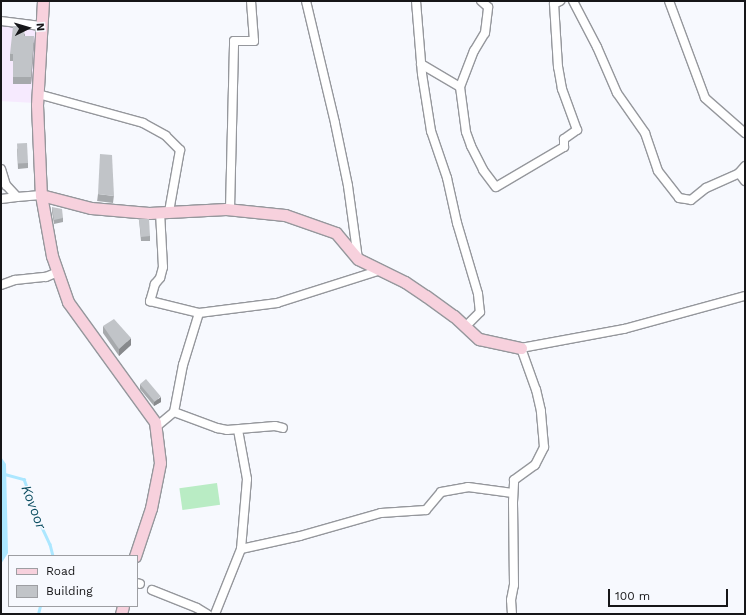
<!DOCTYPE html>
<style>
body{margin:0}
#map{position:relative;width:746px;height:615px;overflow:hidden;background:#f7f9fe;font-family:"Work Sans",sans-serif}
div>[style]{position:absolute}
.education>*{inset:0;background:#f6eafe;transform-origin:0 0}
.green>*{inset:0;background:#b9ecc4;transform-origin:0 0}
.water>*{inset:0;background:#ace7ff}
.stream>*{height:2.5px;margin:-1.25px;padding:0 1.25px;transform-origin:1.25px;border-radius:1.25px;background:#ace7ff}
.roads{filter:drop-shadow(1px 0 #95979c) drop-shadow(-1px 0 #95979c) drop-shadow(0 1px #95979c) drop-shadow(0 -1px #95979c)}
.street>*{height:8px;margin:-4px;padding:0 4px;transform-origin:4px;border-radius:4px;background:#fff}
.secondary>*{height:11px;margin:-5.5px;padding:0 5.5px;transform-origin:5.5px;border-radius:5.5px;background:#f7d1dd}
.wall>*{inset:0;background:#a6a9ac;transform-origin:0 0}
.shaded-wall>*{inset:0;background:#87898c}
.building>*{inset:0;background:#c1c4c8;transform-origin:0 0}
span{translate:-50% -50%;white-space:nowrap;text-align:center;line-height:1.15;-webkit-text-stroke:3px #f7f9fe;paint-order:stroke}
.water-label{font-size:14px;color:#0b4d61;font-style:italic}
.frame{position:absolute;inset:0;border:2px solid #161618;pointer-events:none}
.legend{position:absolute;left:8px;top:555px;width:130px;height:52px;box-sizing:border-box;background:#f7f9fe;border:1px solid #9d9ea2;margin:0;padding:5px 7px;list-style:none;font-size:12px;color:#161618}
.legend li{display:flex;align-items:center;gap:8px;height:20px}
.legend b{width:20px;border:1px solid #9d9ea2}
.north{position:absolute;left:8px;top:8px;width:40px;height:40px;-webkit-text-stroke:3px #f7f9fe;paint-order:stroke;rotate:85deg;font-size:11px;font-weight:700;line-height:16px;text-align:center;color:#161618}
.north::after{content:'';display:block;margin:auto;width:14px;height:18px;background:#161618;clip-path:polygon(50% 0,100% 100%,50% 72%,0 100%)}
.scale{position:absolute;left:608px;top:589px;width:120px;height:18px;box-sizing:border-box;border:2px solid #161618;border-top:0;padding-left:5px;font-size:12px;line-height:14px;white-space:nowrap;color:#161618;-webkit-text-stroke:3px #f7f9fe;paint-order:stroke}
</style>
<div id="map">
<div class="education">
<i style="left:1px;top:26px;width:38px;height:75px;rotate:3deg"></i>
</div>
<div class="green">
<i style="left:217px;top:483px;width:22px;height:38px;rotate:82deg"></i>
</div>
<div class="water">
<i style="clip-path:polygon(1px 457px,6px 464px,8px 553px,1px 564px)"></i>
</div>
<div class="stream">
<i style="left:1px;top:473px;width:24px;rotate:15deg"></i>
<i style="left:24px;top:479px;width:47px;rotate:70deg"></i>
<i style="left:40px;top:523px;width:23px;rotate:65deg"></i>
<i style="left:50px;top:544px;width:12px;rotate:76deg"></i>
<i style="left:38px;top:614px;width:8px;rotate:-76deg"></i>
</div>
<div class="roads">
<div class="street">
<i style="left:306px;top:1px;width:125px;rotate:76.6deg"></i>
<i style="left:335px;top:123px;width:64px;rotate:78.3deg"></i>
<i style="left:348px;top:186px;width:74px;rotate:82.2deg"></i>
<i style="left:416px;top:1px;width:73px;rotate:85.3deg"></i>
<i style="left:422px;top:74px;width:58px;rotate:81deg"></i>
<i style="left:431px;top:131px;width:50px;rotate:71.2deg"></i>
<i style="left:447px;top:178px;width:46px;rotate:77.5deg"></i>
<i style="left:457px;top:223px;width:74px;rotate:73.5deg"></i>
<i style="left:478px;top:294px;width:18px;rotate:84deg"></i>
<i style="left:480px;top:312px;width:20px;rotate:135deg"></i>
<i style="left:573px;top:1px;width:52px;rotate:62.4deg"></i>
<i style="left:597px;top:47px;width:50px;rotate:66.5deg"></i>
<i style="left:617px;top:93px;width:49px;rotate:55deg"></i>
<i style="left:645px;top:133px;width:40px;rotate:71.1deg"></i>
<i style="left:658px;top:171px;width:34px;rotate:52deg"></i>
<i style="left:679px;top:198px;width:12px;rotate:9deg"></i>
<i style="left:691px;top:200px;width:19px;rotate:-39deg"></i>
<i style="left:706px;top:188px;width:36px;rotate:-24deg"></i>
<i style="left:669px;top:1px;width:103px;rotate:69.6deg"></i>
<i style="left:705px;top:98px;width:53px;rotate:41.2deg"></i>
<i style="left:1px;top:21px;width:40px;rotate:7.1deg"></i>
<i style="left:421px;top:64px;width:45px;rotate:30.5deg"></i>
<i style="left:460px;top:87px;width:39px;rotate:-69deg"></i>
<i style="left:474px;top:51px;width:21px;rotate:-59deg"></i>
<i style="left:485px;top:33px;width:26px;rotate:-83deg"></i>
<i style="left:488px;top:7px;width:9px;rotate:-139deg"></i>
<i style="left:460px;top:87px;width:45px;rotate:82.4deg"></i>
<i style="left:466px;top:132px;width:15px;rotate:70deg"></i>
<i style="left:471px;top:146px;width:27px;rotate:63deg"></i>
<i style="left:483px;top:170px;width:21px;rotate:53deg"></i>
<i style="left:496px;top:187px;width:79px;rotate:-30.5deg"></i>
<i style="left:564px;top:147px;width:8px;rotate:-90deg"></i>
<i style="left:564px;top:139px;width:16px;rotate:-35deg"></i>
<i style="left:577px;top:130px;width:44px;rotate:-110.1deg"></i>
<i style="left:562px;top:89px;width:22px;rotate:-100deg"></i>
<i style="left:558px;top:67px;width:63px;rotate:-93.6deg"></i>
<i style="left:554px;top:4px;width:7px;rotate:-27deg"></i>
<i style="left:38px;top:94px;width:109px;rotate:15.4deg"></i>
<i style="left:143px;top:123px;width:26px;rotate:29deg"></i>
<i style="left:166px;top:136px;width:20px;rotate:45deg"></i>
<i style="left:180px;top:150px;width:63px;rotate:100.1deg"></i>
<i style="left:745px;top:166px;width:9px;rotate:131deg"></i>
<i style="left:739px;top:173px;width:10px;rotate:53deg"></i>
<i style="left:1px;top:169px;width:17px;rotate:73deg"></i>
<i style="left:6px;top:185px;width:16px;rotate:47deg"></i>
<i style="left:17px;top:197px;width:24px;rotate:-5deg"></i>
<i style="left:1px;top:199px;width:16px;rotate:-7deg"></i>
<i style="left:230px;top:209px;width:168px;rotate:-88.6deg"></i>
<i style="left:234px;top:41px;width:20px"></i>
<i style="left:254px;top:41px;width:40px;rotate:-94.3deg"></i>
<i style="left:160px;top:212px;width:55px;rotate:86.9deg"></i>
<i style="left:163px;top:267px;width:11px;rotate:105deg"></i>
<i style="left:160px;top:278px;width:8px;rotate:130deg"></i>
<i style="left:155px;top:284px;width:18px;rotate:106deg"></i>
<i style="left:150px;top:301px;width:50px;rotate:13.8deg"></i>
<i style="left:199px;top:313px;width:79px;rotate:-7.3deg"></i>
<i style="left:277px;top:303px;width:109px;rotate:-17.6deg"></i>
<i style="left:1px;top:285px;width:15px;rotate:-20deg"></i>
<i style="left:15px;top:280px;width:31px;rotate:-6deg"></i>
<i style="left:46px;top:277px;width:13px;rotate:-23deg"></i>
<i style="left:174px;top:412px;width:48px;rotate:-79.2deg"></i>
<i style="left:183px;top:365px;width:54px;rotate:-72.9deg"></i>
<i style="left:156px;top:427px;width:23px;rotate:-40deg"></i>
<i style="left:174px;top:412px;width:46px;rotate:20.4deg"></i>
<i style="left:217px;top:428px;width:10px;rotate:11deg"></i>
<i style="left:227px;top:430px;width:48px;rotate:-4.8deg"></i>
<i style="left:275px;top:426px;width:8px;rotate:14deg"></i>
<i style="left:241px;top:549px;width:60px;rotate:-12.4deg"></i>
<i style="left:300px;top:536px;width:84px;rotate:-15.9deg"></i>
<i style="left:381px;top:513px;width:45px;rotate:-3.8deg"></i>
<i style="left:426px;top:510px;width:23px;rotate:-50deg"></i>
<i style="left:441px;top:492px;width:27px;rotate:-10deg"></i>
<i style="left:468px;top:487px;width:45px;rotate:7.6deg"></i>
<i style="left:137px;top:583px;width:3px;rotate:18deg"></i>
<i style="left:152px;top:590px;width:48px;rotate:21.8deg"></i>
<i style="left:197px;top:608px;width:12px;rotate:31deg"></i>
<i style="left:215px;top:614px;width:70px;rotate:-68.2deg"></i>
<i style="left:241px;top:549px;width:70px;rotate:-85.1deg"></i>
<i style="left:247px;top:479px;width:50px;rotate:-100.4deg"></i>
<i style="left:512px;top:614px;width:14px;rotate:-94deg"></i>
<i style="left:511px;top:600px;width:15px;rotate:-79deg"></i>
<i style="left:514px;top:585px;width:83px;rotate:-90.7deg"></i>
<i style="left:513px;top:502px;width:22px;rotate:-87deg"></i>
<i style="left:514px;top:480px;width:26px;rotate:-36deg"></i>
<i style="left:535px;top:465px;width:20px;rotate:-63deg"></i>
<i style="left:544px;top:447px;width:36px;rotate:-95deg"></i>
<i style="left:541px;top:411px;width:22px;rotate:-103deg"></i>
<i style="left:536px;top:390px;width:45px;rotate:-109.7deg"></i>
<i style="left:521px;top:348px;width:105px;rotate:-10.5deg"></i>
<i style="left:624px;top:329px;width:125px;rotate:-15.3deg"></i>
</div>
<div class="secondary">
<i style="left:43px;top:1px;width:104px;rotate:93.3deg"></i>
<i style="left:37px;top:105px;width:90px;rotate:87.5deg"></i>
<i style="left:41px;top:195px;width:62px;rotate:79.8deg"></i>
<i style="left:52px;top:256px;width:49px;rotate:70.8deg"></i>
<i style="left:68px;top:302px;width:148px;rotate:54.1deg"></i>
<i style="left:155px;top:422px;width:41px;rotate:83deg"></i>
<i style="left:160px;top:463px;width:46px;rotate:101.3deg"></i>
<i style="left:151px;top:508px;width:51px;rotate:108.4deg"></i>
<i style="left:41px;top:195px;width:52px;rotate:14.6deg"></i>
<i style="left:91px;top:208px;width:58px;rotate:4.9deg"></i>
<i style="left:149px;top:213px;width:77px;rotate:-3deg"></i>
<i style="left:226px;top:209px;width:59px;rotate:5.8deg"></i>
<i style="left:285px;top:215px;width:54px;rotate:19.4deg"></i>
<i style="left:336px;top:233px;width:34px;rotate:50deg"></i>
<i style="left:358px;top:259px;width:52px;rotate:26.1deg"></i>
<i style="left:405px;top:282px;width:25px;rotate:34deg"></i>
<i style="left:426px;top:296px;width:34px;rotate:36deg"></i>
<i style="left:454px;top:316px;width:34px;rotate:43deg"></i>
<i style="left:479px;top:339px;width:43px;rotate:12.1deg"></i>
<i style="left:121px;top:614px;width:8px;rotate:-76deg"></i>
</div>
</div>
<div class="wall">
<i style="clip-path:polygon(25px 33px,25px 36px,34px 43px,31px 84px,13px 84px,13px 61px,10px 61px,10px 54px)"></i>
<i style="clip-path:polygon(17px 148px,28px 163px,28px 168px,18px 169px)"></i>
<i style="left:98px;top:194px;width:16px;height:7px;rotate:7deg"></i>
<i style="clip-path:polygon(52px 207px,63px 218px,63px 222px,54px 224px,52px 212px)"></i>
<i style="clip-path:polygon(139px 219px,150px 236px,150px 241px,141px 241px)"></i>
<i style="clip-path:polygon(103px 326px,131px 345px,119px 356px,103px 333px)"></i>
<i style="clip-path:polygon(140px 384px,161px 402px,154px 406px,140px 389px)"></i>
</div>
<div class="shaded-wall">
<i style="clip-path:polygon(34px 36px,34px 43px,31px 84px,31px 77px)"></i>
<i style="clip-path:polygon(131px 338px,131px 345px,119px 356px,119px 349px)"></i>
<i style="clip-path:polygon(161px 397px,161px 402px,154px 406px,154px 402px)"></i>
</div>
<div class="building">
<i style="clip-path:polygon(13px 26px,25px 26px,24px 36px,34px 36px,31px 77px,13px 77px,13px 54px,10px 54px)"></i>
<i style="left:27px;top:143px;width:20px;height:10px;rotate:87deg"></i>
<i style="clip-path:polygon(100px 154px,112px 155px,114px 196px,98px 194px)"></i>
<i style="clip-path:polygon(52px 207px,62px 209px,63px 218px,54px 220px)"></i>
<i style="clip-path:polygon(139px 219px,149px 219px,150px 236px,141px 237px)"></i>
<i style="clip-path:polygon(114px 319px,131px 338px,119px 349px,103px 326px)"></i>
<i style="left:146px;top:379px;width:23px;height:8px;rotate:50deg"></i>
</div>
<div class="water-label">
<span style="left:34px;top:507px;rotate:69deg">Kovoor</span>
</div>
<div class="frame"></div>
<ul class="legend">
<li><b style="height:5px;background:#f7d1dd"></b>Road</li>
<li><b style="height:11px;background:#c1c4c8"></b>Building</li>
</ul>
<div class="north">N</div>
<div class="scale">100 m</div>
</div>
